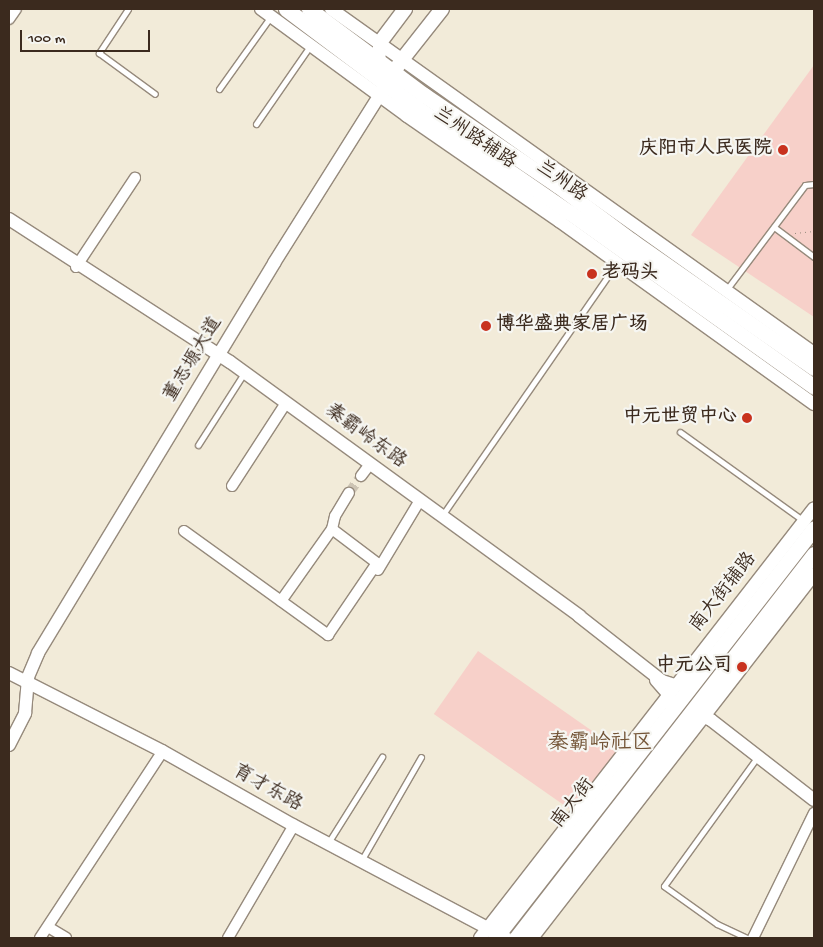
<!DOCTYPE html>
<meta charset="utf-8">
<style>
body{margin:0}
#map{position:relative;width:823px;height:947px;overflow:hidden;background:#f2ebd9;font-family:"Gochi Hand","LXGW WenKai TC",sans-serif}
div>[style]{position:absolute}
.built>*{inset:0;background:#f7d0c9;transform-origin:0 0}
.minor-tunnel>*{height:10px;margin-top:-5px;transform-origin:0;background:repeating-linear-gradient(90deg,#cdc4b4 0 10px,transparent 0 15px)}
.path>*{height:1px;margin-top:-0.5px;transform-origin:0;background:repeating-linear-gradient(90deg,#968a7c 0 1px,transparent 0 5px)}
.roads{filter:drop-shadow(1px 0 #968a7c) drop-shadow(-1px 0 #968a7c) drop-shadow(0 1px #968a7c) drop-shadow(0 -1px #968a7c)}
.service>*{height:5px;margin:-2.5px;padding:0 2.5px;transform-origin:2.5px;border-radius:2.5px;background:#fff}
.minor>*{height:10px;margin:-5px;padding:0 5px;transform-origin:5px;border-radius:5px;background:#fff}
.tertiary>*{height:12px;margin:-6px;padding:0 6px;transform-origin:6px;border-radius:6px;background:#fff}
.secondary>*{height:14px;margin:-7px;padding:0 7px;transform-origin:7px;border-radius:7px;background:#fff}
.primary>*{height:15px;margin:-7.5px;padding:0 7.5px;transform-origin:7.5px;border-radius:7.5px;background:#fff}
.dots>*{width:14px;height:14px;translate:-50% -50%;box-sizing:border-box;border:2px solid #f6f6f2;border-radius:50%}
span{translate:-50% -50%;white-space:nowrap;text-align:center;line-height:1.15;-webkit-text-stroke:4.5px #f6f6f2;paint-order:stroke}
.street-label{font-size:19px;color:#3b2a1e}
.poi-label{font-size:19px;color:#3b2a1e;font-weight:700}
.right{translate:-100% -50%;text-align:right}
.left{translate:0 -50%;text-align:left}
.quarter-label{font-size:21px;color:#735436}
.frame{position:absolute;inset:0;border:10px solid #3b2a1e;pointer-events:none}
.scale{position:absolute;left:20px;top:30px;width:130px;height:22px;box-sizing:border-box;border:2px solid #3b2a1e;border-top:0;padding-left:6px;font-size:15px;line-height:18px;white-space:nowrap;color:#3b2a1e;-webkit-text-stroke:4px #f6f6f2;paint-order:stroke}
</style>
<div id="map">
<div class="built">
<i style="clip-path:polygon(814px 65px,814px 317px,691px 235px)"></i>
<i style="left:478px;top:651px;width:173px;height:77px;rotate:35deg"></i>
</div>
<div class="minor-tunnel">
<i style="left:349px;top:493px;width:21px;rotate:-55deg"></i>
</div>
<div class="path">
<i style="left:795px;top:233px;width:19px;rotate:-6deg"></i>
</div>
<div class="roads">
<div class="service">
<i style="left:128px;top:9px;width:53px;rotate:123.4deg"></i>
<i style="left:99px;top:53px;width:69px;rotate:36.2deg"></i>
<i style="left:219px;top:89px;width:90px;rotate:-54.5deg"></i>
<i style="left:256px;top:124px;width:95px;rotate:-55.3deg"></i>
<i style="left:774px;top:227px;width:50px;rotate:36.9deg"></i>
<i style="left:727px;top:289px;width:130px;rotate:-53.1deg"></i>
<i style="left:805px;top:185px;width:9px;rotate:-6deg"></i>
<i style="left:680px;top:432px;width:153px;rotate:35.7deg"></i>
<i style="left:198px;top:445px;width:85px;rotate:-57.4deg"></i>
<i style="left:441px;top:517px;width:309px;rotate:-55.3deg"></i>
<i style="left:328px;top:843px;width:102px;rotate:-57.9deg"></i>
<i style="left:361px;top:861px;width:120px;rotate:-60deg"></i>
<i style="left:747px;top:938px;width:33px;rotate:-155deg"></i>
<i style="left:717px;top:924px;width:65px;rotate:-144.4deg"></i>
<i style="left:664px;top:886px;width:160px;rotate:-54.1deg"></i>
</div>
<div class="minor">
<i style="left:9px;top:19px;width:12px;rotate:-55deg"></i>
<i style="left:76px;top:267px;width:107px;rotate:-56.5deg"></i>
<i style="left:361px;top:476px;width:15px;rotate:-53deg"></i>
<i style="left:232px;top:486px;width:99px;rotate:-57deg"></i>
<i style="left:184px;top:531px;width:178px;rotate:35.8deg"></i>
<i style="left:328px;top:635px;width:87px;rotate:-55.8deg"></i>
<i style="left:377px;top:563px;width:56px;rotate:-142.9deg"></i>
<i style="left:378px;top:570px;width:82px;rotate:-59deg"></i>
<i style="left:281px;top:601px;width:88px;rotate:-54.7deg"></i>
<i style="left:332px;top:529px;width:13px;rotate:-77deg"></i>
<i style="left:335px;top:516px;width:27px;rotate:-59deg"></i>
<i style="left:48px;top:927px;width:21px;rotate:31deg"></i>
<i style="left:40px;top:938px;width:219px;rotate:-56.7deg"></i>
<i style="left:228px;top:938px;width:125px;rotate:-59.7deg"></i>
<i style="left:753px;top:938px;width:139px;rotate:-64deg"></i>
</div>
<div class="tertiary">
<i style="left:261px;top:9px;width:181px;rotate:36.2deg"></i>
<i style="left:407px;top:116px;width:185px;rotate:34.6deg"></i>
<i style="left:559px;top:221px;width:314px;rotate:35.7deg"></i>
<i style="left:331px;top:9px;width:593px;rotate:35.46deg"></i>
<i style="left:9px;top:219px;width:263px;rotate:32.9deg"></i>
<i style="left:230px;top:362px;width:432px;rotate:36deg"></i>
<i style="left:579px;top:616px;width:105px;rotate:38.1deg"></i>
<i style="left:662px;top:681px;width:13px;rotate:18deg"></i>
<i style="left:674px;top:685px;width:20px;rotate:-9deg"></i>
<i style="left:9px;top:673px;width:172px;rotate:27deg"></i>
<i style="left:162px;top:751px;width:150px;rotate:29.5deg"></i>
<i style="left:293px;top:825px;width:241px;rotate:27.9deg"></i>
<i style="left:656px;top:680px;width:20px;rotate:49deg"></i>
<i style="left:669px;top:695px;width:15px;rotate:74deg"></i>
<i style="left:698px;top:715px;width:14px;rotate:21deg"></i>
<i style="left:711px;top:720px;width:130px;rotate:37.8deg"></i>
<i style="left:9px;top:745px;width:36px;rotate:-63deg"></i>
<i style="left:25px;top:713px;width:36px;rotate:-85deg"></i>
<i style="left:28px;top:677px;width:26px;rotate:-67deg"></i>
<i style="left:38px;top:653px;width:456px;rotate:-58.8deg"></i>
<i style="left:274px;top:263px;width:197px;rotate:-57.8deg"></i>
<i style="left:480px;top:938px;width:544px;rotate:-52.16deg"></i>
<i style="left:532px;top:938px;width:460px;rotate:-52.2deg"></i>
</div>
<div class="secondary">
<i style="left:376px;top:70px;width:29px;rotate:-80deg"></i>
<i style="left:381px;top:41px;width:40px;rotate:-53deg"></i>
<i style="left:379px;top:96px;width:41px;rotate:-57.8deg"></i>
<i style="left:401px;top:61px;width:66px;rotate:-51.7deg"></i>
</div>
<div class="primary">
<i style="left:286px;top:9px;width:163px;rotate:37deg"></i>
<i style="left:416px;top:107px;width:186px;rotate:34.5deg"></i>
<i style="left:569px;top:212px;width:301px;rotate:35.5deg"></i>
<i style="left:309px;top:9px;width:144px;rotate:36.8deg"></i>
<i style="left:424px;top:95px;width:161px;rotate:34.1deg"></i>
<i style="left:557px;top:185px;width:94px;rotate:36.7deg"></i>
<i style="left:632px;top:241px;width:222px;rotate:34.9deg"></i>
<i style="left:495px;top:938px;width:519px;rotate:-52.12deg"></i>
<i style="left:516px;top:938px;width:486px;rotate:-52.2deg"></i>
</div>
</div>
<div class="dots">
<i style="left:783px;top:150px;background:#c8321e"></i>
<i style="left:592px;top:274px;background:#c8321e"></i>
<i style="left:486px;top:326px;background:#c8321e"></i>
<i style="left:747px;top:418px;background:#c8321e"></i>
<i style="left:742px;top:667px;background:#c8321e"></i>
</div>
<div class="street-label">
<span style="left:474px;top:139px;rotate:34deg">兰州路辅路</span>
<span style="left:561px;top:182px;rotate:35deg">兰州路</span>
<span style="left:194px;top:360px;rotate:-59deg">董志塬大道</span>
<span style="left:365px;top:437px;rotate:36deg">秦霸岭东路</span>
<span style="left:724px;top:593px;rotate:-52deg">南大街辅路</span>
<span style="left:267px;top:789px;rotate:29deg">育才东路</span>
<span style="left:574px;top:804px;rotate:-52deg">南大街</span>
</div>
<div class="poi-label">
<span class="right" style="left:772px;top:150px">庆阳市人民医院</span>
<span class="left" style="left:602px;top:274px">老码头</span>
<span class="left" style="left:496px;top:326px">博华盛典家居广场</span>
<span class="right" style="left:737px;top:418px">中元世贸中心</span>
<span class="right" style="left:732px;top:667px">中元公司</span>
</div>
<div class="quarter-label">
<span style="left:600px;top:745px">秦霸岭社区</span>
</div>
<div class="frame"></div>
<div class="scale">100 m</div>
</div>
